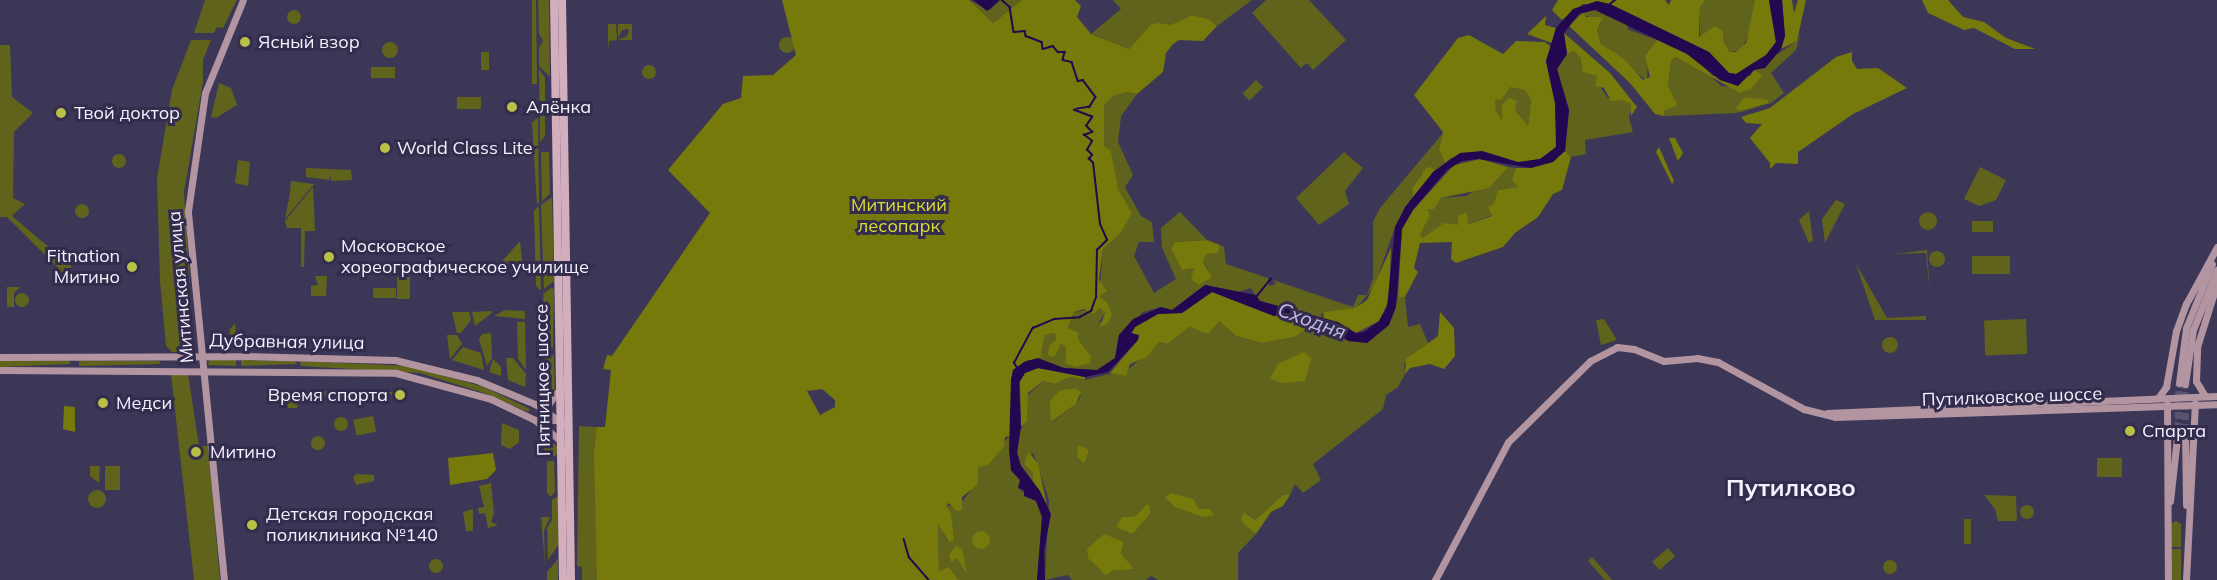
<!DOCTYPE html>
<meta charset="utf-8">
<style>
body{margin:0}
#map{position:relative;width:2217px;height:580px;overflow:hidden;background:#3d3757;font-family:Mulish,sans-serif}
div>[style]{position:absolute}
.green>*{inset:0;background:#60631c;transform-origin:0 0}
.round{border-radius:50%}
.forest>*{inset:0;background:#757a0a}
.water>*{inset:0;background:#240751}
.stream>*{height:1.5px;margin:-0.75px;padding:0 0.75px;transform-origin:0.75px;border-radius:0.75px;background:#240751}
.secondary-tunnel>*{height:7px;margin-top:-3.5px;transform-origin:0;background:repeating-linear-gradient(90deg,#585370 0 7px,transparent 0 10.5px)}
.secondary>*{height:7px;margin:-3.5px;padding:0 3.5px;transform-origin:3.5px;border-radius:3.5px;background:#b395a1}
.primary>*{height:8px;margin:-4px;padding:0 4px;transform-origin:4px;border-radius:4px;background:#d3aebd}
.dots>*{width:16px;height:16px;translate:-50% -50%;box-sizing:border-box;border:3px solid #332c4c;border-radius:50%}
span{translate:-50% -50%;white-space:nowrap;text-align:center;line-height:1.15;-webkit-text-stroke:6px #332c4c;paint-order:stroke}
.poi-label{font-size:18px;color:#f3f1fe}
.left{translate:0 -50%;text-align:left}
.right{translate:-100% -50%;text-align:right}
.park-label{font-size:18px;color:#d7df32}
.street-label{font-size:18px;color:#f3f1fe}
.water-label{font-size:20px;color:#c3baed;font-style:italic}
.district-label{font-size:24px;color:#f3f1fe;font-weight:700}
</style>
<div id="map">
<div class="green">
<i style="clip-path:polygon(205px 0,237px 0,223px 28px,217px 27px,214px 33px,194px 33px)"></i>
<i style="clip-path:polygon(532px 0,536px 0,537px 84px,532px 84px)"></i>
<i style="clip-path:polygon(538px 0,549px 0,550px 77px,539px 66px,539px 48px,543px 41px,539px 34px)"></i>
<i style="clip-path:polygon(969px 0,990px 10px,1000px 0,1022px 0,993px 23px)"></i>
<i style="clip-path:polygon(1113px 0,1252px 0,1217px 26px,1209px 19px,1192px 15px,1170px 25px,1150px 25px,1129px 49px,1091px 34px,1121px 9px)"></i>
<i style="clip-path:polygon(1266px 0,1309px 0,1346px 40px,1313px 70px,1307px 63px,1301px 68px,1252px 13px)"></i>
<i style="clip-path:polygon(1706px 0,1755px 0,1754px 19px,1742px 50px,1730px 52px,1723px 41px,1705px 34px,1700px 37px,1700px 7px)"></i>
<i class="round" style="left:287px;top:10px;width:14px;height:14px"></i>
<i style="clip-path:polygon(1587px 10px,1595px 10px,1628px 25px,1627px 29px,1657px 40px,1648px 53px,1647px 81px,1601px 44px,1597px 30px,1601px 22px,1582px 14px)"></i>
<i style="clip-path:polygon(608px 24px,616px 24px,617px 40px,609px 41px,608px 49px)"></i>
<i style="clip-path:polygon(632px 24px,632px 40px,618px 40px,627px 36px,629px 29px,622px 30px,618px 38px,618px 24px)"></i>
<i style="clip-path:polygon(1800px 34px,1796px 50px,1771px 73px,1784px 93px,1771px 103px,1737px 113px,1664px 116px,1664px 111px,1678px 105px,1668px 86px,1671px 61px,1676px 57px,1705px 71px,1721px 86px,1751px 89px,1763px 75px,1754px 70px,1797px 41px)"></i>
<i class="round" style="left:779px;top:37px;width:16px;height:16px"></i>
<i style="clip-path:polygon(191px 40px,211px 40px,203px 60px,203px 82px,184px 192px,194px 347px,189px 352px,172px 352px,166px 346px,160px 281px,157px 178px,172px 90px)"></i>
<i class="round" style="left:382px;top:42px;width:16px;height:16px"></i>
<i style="clip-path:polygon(0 45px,10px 45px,12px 97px,33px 113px,14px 132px,13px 198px,25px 204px,12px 216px,72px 267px,64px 274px,7px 217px,0 217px)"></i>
<i style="clip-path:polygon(1574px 51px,1580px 57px,1582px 69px,1597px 76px,1597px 83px,1608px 98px,1626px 100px,1632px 105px,1629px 118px,1633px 132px,1585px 140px,1586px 154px,1571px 157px,1565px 151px,1569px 110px,1557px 69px,1567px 54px)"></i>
<i style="left:481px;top:52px;width:8px;height:18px"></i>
<i class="round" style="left:642px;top:65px;width:14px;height:14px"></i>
<i style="left:371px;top:67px;width:24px;height:11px"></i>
<i style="clip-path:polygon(539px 69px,545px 78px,545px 136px,540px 142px)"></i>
<i style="left:1256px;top:80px;width:10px;height:19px;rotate:45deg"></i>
<i style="clip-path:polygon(219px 83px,231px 88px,237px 105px,216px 118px,211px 117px)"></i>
<i style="clip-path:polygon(1510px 86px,1525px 90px,1531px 100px,1528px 126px,1515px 110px,1517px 101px,1510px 97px,1501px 120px,1496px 111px,1494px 100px,1502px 98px)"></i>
<i style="clip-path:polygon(1128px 92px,1137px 94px,1121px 116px,1118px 142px,1133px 175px,1125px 187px,1141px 216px,1152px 222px,1154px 242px,1139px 242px,1134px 256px,1154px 293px,1176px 279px,1162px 248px,1161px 228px,1180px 212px,1207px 240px,1175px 242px,1171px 249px,1182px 270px,1208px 269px,1203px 262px,1206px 254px,1218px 253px,1220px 245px,1224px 247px,1226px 264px,1268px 278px,1269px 286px,1276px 284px,1273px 280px,1353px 307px,1358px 295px,1367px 295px,1373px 278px,1373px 222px,1380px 208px,1443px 133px,1439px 150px,1445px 163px,1435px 171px,1422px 173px,1412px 188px,1413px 197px,1395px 227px,1374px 287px,1356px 308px,1321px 314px,1322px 320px,1258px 300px,1251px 288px,1238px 292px,1205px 285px,1172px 310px,1161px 307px,1143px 312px,1119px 335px,1115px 358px,1097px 370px,1064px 368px,1040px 361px,1045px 335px,1055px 333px,1056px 340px,1048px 350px,1055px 354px,1061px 344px,1066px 348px,1065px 363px,1087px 364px,1091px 356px,1078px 339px,1079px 333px,1068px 329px,1074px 312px,1099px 308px,1105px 313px,1098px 324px,1112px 315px,1099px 297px,1103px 249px,1121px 233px,1132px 213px,1118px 188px,1111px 150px,1104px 146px,1104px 106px,1112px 96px)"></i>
<i style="left:457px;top:97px;width:24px;height:12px"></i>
<i style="clip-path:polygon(538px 118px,539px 202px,537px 204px,532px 122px)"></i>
<i style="clip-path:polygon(541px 152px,549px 152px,550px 194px,542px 201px)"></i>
<i style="clip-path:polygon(1344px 152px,1363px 168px,1345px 191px,1349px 204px,1319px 225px,1296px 198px)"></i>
<i class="round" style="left:112px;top:154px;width:14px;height:14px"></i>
<i style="clip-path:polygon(238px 160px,250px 162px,248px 186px,235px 183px)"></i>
<i style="clip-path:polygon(1508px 167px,1516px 168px,1513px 180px,1518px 187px,1498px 190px,1493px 215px,1423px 239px,1420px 235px,1430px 216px,1428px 209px,1434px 208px,1441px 198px,1466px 196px)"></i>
<i style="clip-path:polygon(1980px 167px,2006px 180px,1996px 200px,1979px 206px,1964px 199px)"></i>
<i style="clip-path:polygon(306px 168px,351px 170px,352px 180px,331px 181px,331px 174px,330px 180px,306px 177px)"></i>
<i style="clip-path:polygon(291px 181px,314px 184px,285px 219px,290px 193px)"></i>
<i style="clip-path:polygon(313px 187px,315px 231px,305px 231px,304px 267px,301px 267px,301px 228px,287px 228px,285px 221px)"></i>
<i style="clip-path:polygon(552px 197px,554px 281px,544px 289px,541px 205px)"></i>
<i style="clip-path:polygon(1836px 200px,1845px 204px,1825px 243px,1822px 219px)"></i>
<i class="round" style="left:75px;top:204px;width:14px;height:14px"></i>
<i style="clip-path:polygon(539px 206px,541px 290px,540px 290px,536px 286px,534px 211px)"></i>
<i style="clip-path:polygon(1809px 211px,1813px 241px,1809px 243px,1799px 220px)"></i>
<i class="round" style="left:1919px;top:212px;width:18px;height:18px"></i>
<i style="left:1972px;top:221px;width:21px;height:11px"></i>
<i style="clip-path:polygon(520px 241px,523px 267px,496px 268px)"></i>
<i style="clip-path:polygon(1927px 250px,1930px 292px,1926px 253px,1894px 254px)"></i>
<i class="round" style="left:1929px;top:251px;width:16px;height:16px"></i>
<i style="left:2010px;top:256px;width:18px;height:38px;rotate:90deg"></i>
<i style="clip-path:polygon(1856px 264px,1887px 318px,1926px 316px,1926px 320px,1875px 320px)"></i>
<i style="clip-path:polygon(315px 276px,327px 276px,326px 296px,311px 296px,311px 286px,318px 285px)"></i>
<i style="left:397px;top:277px;width:13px;height:22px"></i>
<i style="clip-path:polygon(7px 287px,20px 287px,14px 293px,14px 307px,7px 307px)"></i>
<i style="left:396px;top:288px;width:10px;height:23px;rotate:90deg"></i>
<i style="clip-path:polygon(551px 288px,554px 289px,553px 348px,545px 345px,543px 294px)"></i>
<i class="round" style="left:15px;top:293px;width:14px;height:14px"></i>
<i style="clip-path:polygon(evenodd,1398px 297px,1405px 297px,1408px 327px,1420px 324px,1428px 343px,1404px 364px,1405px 374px,1398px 387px,1386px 395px,1383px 409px,1313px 464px,1321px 480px,1303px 493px,1295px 484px,1290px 495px,1283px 495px,1255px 520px,1245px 512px,1241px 518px,1256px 534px,1238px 553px,1238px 580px,1158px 580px,1151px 576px,1146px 580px,1072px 580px,1068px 575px,1045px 580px,1049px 500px,1034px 455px,1032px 453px,1024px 464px,1033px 473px,1032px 480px,1021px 466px,1017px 451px,1017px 437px,1027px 418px,1027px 396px,1043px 381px,1055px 384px,1069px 377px,1085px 380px,1129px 369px,1159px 342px,1168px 344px,1189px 327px,1197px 330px,1219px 321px,1236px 336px,1262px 343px,1295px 337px,1306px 329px,1314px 333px,1332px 329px,1342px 339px,1367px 343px,1389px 325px,1398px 297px,1076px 388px,1081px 396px,1076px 404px,1052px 422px,1051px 407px,1060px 390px,1076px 388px,1398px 297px,1150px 514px,1133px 534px,1121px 517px,1136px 516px,1150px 514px,1398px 297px,1113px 538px,1124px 542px,1121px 553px,1134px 569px,1112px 571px,1106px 576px,1091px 561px,1090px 546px,1113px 538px)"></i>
<i style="clip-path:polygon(505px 310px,525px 311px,525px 319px,494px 316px)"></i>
<i style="clip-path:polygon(492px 311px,492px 313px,475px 326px,472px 312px)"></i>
<i style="clip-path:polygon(452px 312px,469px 312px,471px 320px,461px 333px,457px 333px)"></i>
<i style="clip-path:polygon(1604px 319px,1617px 340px,1601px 345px,1596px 320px)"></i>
<i style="left:2026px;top:319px;width:35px;height:42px;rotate:88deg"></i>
<i style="clip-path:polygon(517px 322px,525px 322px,526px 370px,518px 359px)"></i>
<i style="clip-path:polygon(235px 323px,236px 335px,241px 340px,254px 341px,251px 344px,230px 344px,230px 329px)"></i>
<i style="clip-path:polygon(491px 333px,492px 358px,487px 366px,479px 339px,482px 334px)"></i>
<i style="clip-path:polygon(447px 335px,457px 335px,462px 344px,450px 359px)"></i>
<i class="round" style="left:1882px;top:337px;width:16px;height:16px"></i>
<i style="clip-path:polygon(463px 347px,481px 353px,484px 370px,452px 360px)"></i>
<i style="clip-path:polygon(545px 350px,554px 356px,555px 393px,547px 401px,540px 399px,539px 394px,545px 393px)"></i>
<i style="clip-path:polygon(506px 358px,513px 358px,526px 374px,525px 387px,508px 380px)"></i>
<i style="clip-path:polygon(493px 359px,501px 367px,501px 376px,489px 372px)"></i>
<i style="clip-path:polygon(209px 360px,236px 360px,236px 366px,208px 365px)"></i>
<i style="clip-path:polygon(241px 360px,294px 361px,297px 364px,241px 366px)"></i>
<i style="clip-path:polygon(0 361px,69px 361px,71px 364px,0 367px)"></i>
<i style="clip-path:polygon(79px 361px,159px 361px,161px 364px,79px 366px)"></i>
<i style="clip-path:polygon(300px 361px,409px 366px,484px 387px,530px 409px,528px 412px,481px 392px,420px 373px,301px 366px)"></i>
<i style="clip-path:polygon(171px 374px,188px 374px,199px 446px,208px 446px,220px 580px,194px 580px)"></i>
<i style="clip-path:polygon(298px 391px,297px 408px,288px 408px,287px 398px)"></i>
<i style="left:301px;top:391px;width:45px;height:5px;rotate:1deg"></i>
<i style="clip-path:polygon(350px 392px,397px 392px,397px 394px,351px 397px)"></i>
<i style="left:373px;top:416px;width:16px;height:20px;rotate:79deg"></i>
<i class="round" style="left:334px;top:417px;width:14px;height:14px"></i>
<i style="clip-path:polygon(502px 423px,519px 430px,519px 442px,510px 449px,501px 445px)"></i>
<i style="clip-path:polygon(579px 426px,597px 427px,597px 580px,582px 580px,582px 567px,577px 566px)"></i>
<i class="round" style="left:311px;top:436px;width:14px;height:14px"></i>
<i style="clip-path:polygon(1010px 436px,1011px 471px,1020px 480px,1019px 489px,1036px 501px,1042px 517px,1037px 580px,959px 580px,949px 567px,939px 571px,938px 522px,948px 542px,946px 506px,960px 504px,969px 493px,978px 467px)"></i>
<i class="round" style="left:544px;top:443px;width:14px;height:14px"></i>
<i style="left:2097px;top:458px;width:25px;height:19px"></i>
<i style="clip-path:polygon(547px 461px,554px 461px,555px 491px,551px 497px,547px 493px)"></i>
<i style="clip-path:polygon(90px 466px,100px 466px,99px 483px,90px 476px)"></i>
<i style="left:105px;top:466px;width:15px;height:24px"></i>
<i style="clip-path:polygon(357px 474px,374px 475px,374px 481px,356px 485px,353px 477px)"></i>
<i style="clip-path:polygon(491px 483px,494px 513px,491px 522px,498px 525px,488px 528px,485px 513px,479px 514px,478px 508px,484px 507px,479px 486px)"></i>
<i class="round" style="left:88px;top:490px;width:18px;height:18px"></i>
<i style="clip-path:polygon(1984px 495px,2016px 496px,2017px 521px,1998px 521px,1995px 509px)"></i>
<i style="clip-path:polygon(558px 496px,559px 544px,548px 560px,547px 528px,552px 520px,552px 500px)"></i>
<i class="round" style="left:2020px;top:505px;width:14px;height:14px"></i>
<i style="clip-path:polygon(473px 509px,473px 531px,466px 531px,463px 512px)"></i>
<i style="clip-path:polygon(541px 517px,550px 517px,544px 531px,545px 565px)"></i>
<i style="left:1964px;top:519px;width:7px;height:25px"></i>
<i style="clip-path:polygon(2176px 521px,2181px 524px,2181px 547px,2170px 547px,2171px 524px)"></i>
<i style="left:1668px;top:548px;width:11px;height:21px;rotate:49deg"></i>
<i style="left:2170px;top:549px;width:11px;height:31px"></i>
<i style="clip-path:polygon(1592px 557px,1612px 580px,1605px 580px,1588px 561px)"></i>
<i class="round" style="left:429px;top:559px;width:14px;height:14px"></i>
<i style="clip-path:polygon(558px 559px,558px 580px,547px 580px,547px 572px)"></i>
<i class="round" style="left:1883px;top:560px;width:14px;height:14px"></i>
</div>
<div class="forest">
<i style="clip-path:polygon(evenodd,782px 0,969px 0,993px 23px,1022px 0,1075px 0,1081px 6px,1077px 17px,1091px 34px,1129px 49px,1150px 25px,1158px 23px,1170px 25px,1192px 15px,1209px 19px,1217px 26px,1203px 41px,1179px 40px,1173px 44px,1166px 53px,1163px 72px,1137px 94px,1127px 92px,1113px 96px,1104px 105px,1104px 146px,1111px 150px,1118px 188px,1132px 213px,1121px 233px,1103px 249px,1099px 280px,1107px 291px,1099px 297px,1107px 302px,1112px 315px,1108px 323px,1100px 327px,1105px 313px,1099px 308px,1094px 314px,1084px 309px,1074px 312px,1068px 328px,1079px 333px,1078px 339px,1091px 356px,1090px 363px,1075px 367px,1065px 363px,1066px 348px,1061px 344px,1054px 357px,1048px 356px,1049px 346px,1056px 340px,1055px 333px,1045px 335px,1040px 361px,1028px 360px,1013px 370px,1010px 436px,1005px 437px,1004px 446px,988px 465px,978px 467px,978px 484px,962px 497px,962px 510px,956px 511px,949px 503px,946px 506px,951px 513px,954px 540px,949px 542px,938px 524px,939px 571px,949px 567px,959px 580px,597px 580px,594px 454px,597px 427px,605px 427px,611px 370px,603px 369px,607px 355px,612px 356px,710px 213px,668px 170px,723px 104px,741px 98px,743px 76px,773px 75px,796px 55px,782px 0,822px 389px,835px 400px,835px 407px,820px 415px,807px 391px,822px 389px)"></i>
<i style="clip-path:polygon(1558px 0,1665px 0,1669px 5px,1671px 0,1706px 0,1700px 7px,1699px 37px,1715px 26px,1723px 31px,1723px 41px,1730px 52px,1736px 52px,1746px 43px,1755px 0,1769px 0,1776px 42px,1766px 55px,1736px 74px,1729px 73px,1709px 52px,1610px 4px,1583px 4px,1562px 20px,1552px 10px)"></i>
<i style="clip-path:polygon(1782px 0,1792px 0,1794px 13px,1798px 0,1806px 0,1797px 41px,1781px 49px,1785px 36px)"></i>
<i style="clip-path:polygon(1922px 0,1948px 0,1963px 17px,1984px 22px,2006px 38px,2035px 49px,2015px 49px,1974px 28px,1964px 30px,1928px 13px)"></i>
<i style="clip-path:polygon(1583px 12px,1586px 17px,1603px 17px,1597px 30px,1601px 44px,1624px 59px,1643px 80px,1650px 77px,1645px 56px,1657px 40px,1694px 57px,1713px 76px,1750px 76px,1754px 70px,1763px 75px,1751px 89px,1740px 93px,1676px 57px,1671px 61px,1668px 86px,1678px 105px,1664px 111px,1664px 116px,1655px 114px,1630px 83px,1569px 26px)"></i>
<i style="clip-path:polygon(1546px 16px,1545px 25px,1556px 28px,1552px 43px,1527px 34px)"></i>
<i style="clip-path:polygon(1564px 33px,1610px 73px,1637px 107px,1631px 116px,1631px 104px,1623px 100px,1611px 101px,1604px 88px,1595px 86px,1597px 76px,1583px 72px,1580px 57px,1574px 51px,1567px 54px)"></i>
<i style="clip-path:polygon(evenodd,1469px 35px,1503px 54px,1516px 41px,1545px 42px,1551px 47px,1546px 61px,1555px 103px,1557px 144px,1552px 153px,1540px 159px,1515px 163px,1482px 151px,1451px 158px,1445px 163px,1439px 150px,1443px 132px,1414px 95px,1458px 38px,1469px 35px,1510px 87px,1525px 90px,1531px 100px,1528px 126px,1515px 110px,1517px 101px,1510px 97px,1502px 105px,1502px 120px,1496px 111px,1495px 100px,1502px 99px,1510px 87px)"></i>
<i style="clip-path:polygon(1852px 52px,1852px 61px,1857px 69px,1878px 68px,1907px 88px,1853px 114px,1798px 152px,1798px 164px,1776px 163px,1770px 169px,1770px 163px,1750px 138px,1762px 124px,1746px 123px,1741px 117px,1770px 108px,1836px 57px)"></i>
<i style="clip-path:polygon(1745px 97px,1768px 100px,1768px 103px,1739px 111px,1736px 108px)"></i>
<i style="clip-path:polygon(1669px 138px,1675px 138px,1683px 153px,1678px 161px)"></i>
<i style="clip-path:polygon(1659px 147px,1674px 181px,1672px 184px,1656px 152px)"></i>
<i style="clip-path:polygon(1565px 151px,1571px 157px,1562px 190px,1553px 194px,1538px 217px,1515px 233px,1503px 247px,1456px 263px,1451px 259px,1452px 242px,1420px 243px,1414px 268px,1418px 272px,1405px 297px,1398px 297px,1402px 229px,1413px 210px,1454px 165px,1480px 159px,1508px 167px,1489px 188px,1441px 198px,1434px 209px,1428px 209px,1430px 216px,1420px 235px,1423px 238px,1444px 223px,1458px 225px,1458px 216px,1467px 212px,1468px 224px,1492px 216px,1488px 207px,1494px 203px,1498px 190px,1518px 187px,1512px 180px,1516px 168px,1531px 168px)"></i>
<i style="clip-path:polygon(1431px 167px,1435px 171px,1413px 197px,1412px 188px,1426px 168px)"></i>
<i style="clip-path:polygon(1207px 240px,1220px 245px,1218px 253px,1206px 254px,1203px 262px,1212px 277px,1199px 285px,1191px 279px,1194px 269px,1182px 270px,1171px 249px,1175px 242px)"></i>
<i style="clip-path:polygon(1391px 248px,1389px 300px,1379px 321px,1356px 333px,1323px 320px,1324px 312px,1355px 308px,1367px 300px)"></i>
<i style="clip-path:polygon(1212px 292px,1274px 316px,1283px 312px,1332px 329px,1314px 333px,1306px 329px,1295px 337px,1262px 343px,1236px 336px,1219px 321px,1208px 334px,1189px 327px,1168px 344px,1159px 342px,1147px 357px,1130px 364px,1126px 376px,1110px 373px,1138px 340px,1139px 336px,1132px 333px,1135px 327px,1158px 314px,1182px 313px)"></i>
<i style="clip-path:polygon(1440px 312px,1454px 328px,1455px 356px,1444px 369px,1430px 364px,1410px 368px,1405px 374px,1406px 359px,1438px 336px)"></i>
<i style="clip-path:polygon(1304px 352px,1311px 358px,1305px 381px,1282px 383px,1270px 379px,1278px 364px)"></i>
<i style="clip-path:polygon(1038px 368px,1085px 377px,1085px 380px,1069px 377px,1055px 384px,1043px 381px,1028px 393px,1027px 421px,1021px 427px,1020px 381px,1025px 373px)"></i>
<i style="clip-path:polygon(1076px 388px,1081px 392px,1076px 404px,1051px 422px,1050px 401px,1060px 390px)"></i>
<i style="clip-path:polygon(64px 406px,75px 407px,75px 432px,63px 429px)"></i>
<i style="clip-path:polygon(1078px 445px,1089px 450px,1084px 463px,1077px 457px)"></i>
<i style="clip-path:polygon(1029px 452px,1038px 464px,1047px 505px,1032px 480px,1033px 473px,1024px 464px)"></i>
<i style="clip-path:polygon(493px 453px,496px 470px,487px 479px,450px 485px,448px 458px)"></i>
<i style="clip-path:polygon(1171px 493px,1193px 499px,1199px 509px,1210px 509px,1214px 515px,1203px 517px,1175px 507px,1165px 497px)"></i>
<i style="clip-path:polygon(1283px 495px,1290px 495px,1283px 506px,1271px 512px,1256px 534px,1244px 524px,1241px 518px,1244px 512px,1255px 520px)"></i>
<i style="clip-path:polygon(1146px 505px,1150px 506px,1150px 514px,1133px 534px,1116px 527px,1122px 517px,1136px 516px)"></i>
<i class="round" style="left:972px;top:531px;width:18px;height:18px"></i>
<i style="clip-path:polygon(1104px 534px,1124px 542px,1121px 553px,1134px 569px,1112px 571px,1106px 576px,1088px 558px,1087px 549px)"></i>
<i style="clip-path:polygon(956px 546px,962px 549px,967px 574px,957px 558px,951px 562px,949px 555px)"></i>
</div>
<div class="water">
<i style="clip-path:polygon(973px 0,1000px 0,987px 11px)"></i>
<i style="clip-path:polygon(1769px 0,1782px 0,1785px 36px,1781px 49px,1765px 68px,1754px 70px,1738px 86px,1720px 80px,1687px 54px,1595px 10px,1579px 14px,1564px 33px,1567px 54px,1557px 69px,1569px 110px,1565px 151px,1553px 162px,1531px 168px,1479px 159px,1462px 161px,1447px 170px,1413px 210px,1402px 229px,1396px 307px,1389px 325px,1367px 343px,1348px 341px,1338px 332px,1287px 313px,1274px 316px,1212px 292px,1182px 313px,1158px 314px,1135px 327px,1131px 333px,1139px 335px,1138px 340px,1108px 372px,1085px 377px,1038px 368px,1025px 373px,1019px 383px,1021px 427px,1017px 453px,1021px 466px,1040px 491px,1051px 514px,1044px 551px,1045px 580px,1037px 580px,1042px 517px,1036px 501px,1024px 496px,1024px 490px,1018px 488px,1020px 480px,1011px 470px,1009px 450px,1011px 379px,1013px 370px,1024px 362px,1038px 358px,1064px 368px,1097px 370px,1115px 358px,1119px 335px,1133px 319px,1161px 307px,1172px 310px,1205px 285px,1256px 295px,1260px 301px,1338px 322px,1356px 333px,1364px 332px,1379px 321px,1387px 307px,1395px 227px,1405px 207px,1433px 172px,1460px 153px,1482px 151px,1518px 162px,1540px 159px,1556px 147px,1555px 103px,1546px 61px,1556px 28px,1573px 9px,1597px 1px,1610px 4px,1709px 52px,1729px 73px,1736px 74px,1766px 55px,1776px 42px)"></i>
</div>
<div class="stream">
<i style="left:1002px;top:0;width:11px;rotate:41deg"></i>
<i style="left:1010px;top:7px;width:25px;rotate:81deg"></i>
<i style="left:1014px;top:32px;width:11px;rotate:-5deg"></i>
<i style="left:1025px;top:31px;width:5px;rotate:79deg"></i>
<i style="left:1026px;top:36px;width:17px;rotate:21deg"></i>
<i style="left:1042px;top:42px;width:7px;rotate:82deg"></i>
<i style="left:1043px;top:49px;width:10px;rotate:-17deg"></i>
<i style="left:1053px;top:46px;width:8px;rotate:50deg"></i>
<i style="left:1058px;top:52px;width:7px"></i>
<i style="left:1065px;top:52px;width:8px;rotate:104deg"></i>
<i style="left:1063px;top:60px;width:9px;rotate:13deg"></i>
<i style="left:1072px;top:62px;width:20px;rotate:72deg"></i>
<i style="left:1078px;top:81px;width:5px;rotate:-11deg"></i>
<i style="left:1083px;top:80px;width:21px;rotate:53deg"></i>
<i style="left:1096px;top:97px;width:12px;rotate:121deg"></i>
<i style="left:1090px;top:107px;width:13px;rotate:171deg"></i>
<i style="left:1609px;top:5px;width:8px;rotate:-40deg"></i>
<i style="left:1257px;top:296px;width:22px;rotate:-51deg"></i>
<i style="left:1017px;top:368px;width:6px;rotate:-121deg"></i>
<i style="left:1014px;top:363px;width:40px;rotate:-62deg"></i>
<i style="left:1033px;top:328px;width:23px;rotate:-23deg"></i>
<i style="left:1054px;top:319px;width:26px;rotate:-4deg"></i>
<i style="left:1080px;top:317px;width:13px;rotate:-29deg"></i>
<i style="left:1091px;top:311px;width:15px;rotate:-70deg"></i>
<i style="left:1096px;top:297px;width:47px;rotate:-88.8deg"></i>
<i style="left:1097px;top:250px;width:14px;rotate:-45deg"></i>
<i style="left:1107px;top:240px;width:17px;rotate:-114deg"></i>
<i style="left:1100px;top:224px;width:61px;rotate:-96.5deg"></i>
<i style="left:1093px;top:163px;width:6px;rotate:-135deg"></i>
<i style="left:1089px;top:159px;width:5px;rotate:-53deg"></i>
<i style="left:1092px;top:155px;width:7px;rotate:-135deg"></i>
<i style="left:1087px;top:150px;width:10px;rotate:-61deg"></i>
<i style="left:1092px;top:141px;width:10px;rotate:-143deg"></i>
<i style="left:1084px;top:135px;width:9px;rotate:-21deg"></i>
<i style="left:1092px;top:132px;width:8px;rotate:-135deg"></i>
<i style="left:1086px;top:126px;width:11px;rotate:-56deg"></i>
<i style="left:1092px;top:117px;width:19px;rotate:-159deg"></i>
<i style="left:904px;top:539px;width:19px;rotate:74deg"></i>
<i style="left:909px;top:557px;width:30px;rotate:49deg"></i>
</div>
<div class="secondary-tunnel">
<i style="left:2178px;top:429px;width:46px;rotate:-88.8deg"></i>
<i style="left:2185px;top:430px;width:46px;rotate:-90deg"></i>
</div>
<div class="secondary">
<i style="left:0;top:357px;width:244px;rotate:-0.2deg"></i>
<i style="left:244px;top:356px;width:151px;rotate:1.5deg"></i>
<i style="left:395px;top:360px;width:84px;rotate:13.7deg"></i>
<i style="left:477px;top:380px;width:63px;rotate:22.5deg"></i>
<i style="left:535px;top:404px;width:35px;rotate:35deg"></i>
<i style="left:0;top:370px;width:396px;rotate:0.4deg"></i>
<i style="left:396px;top:373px;width:98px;rotate:15.3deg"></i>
<i style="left:491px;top:399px;width:49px;rotate:25.5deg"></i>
<i style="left:535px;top:420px;width:32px;rotate:39deg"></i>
<i style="left:2179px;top:383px;width:55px;rotate:-82.7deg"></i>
<i style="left:2186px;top:328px;width:69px;rotate:-67.9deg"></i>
<i style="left:2185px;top:384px;width:55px;rotate:-81.6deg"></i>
<i style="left:2193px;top:330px;width:65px;rotate:-68.2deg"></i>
<i style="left:2205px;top:396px;width:17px;rotate:-121deg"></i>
<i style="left:2196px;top:381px;width:34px;rotate:-88deg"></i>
<i style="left:2197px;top:347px;width:67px;rotate:-72.6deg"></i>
<i style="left:2158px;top:398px;width:14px;rotate:-54deg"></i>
<i style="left:2166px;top:387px;width:57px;rotate:-79.9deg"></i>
<i style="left:2176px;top:331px;width:29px;rotate:-70deg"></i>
<i style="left:2186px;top:304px;width:65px;rotate:-61.5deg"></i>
<i style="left:535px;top:404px;width:14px;rotate:-4deg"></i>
<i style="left:549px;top:403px;width:16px;rotate:-52deg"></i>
<i style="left:2167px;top:404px;width:176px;rotate:89.7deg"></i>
<i style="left:1827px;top:413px;width:390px;rotate:-2.5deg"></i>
<i style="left:538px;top:420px;width:24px"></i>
<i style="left:2185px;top:430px;width:75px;rotate:89.2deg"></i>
<i style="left:2170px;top:501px;width:72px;rotate:-83.7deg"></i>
<i style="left:224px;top:580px;width:371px;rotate:-95.6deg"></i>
<i style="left:188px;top:211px;width:119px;rotate:-81.8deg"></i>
<i style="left:205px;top:93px;width:100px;rotate:-67.8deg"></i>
<i style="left:1435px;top:580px;width:156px;rotate:-62.1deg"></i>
<i style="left:1508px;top:442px;width:115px;rotate:-44.6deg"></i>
<i style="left:1590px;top:361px;width:30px;rotate:-27deg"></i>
<i style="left:1617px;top:347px;width:17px;rotate:7deg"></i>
<i style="left:1634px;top:349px;width:32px;rotate:22deg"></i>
<i style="left:1664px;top:361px;width:33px;rotate:-5deg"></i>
<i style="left:1697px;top:358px;width:21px;rotate:11deg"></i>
<i style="left:1718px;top:362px;width:98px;rotate:28.7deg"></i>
<i style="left:1804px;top:409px;width:32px;rotate:14deg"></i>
<i style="left:1835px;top:417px;width:382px;rotate:-1.9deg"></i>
<i style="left:2186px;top:580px;width:177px;rotate:-87.1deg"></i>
</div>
<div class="primary">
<i style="left:554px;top:0;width:580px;rotate:89.11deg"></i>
<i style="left:562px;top:0;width:580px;rotate:89.11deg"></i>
</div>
<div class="dots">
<i style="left:245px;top:42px;background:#b9c046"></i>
<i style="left:512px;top:107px;background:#b9c046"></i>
<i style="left:61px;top:113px;background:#b9c046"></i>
<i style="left:385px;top:148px;background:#b9c046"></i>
<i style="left:329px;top:257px;background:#b9c046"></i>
<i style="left:132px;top:267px;background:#b9c046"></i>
<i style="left:400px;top:395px;background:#b9c046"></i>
<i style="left:103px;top:403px;background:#b9c046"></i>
<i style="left:2130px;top:431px;background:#b9c046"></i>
<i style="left:196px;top:452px;background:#b9c046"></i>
<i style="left:252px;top:525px;background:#b9c046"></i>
</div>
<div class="poi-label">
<span class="left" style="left:258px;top:42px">Ясный взор</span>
<span class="left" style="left:526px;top:107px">Алёнка</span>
<span class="left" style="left:74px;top:113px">Твой доктор</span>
<span class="left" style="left:397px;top:148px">World Class Lite</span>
<span class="left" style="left:341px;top:257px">Московское<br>хореографическое училище</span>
<span class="right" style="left:120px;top:267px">Fitnation<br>Митино</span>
<span class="right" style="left:388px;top:395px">Время спорта</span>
<span class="left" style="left:116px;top:403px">Медси</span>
<span class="left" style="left:2142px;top:431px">Спарта</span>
<span class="left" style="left:210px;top:452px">Митино</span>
<span class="left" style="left:266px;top:525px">Детская городская<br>поликлиника №140</span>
</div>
<div class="park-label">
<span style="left:899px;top:216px">Митинский<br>лесопарк</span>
</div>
<div class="street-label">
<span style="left:181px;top:287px;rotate:-95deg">Митинская улица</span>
<span style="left:287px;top:342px;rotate:1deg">Дубравная улица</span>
<span style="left:543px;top:380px;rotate:-91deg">Пятницкое шоссе</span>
<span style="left:2012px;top:397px;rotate:-2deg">Путилковское шоссе</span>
</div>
<div class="water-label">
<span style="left:1312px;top:320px;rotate:20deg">Сходня</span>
</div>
<div class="district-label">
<span style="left:1791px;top:488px">Путилково</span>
</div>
</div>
